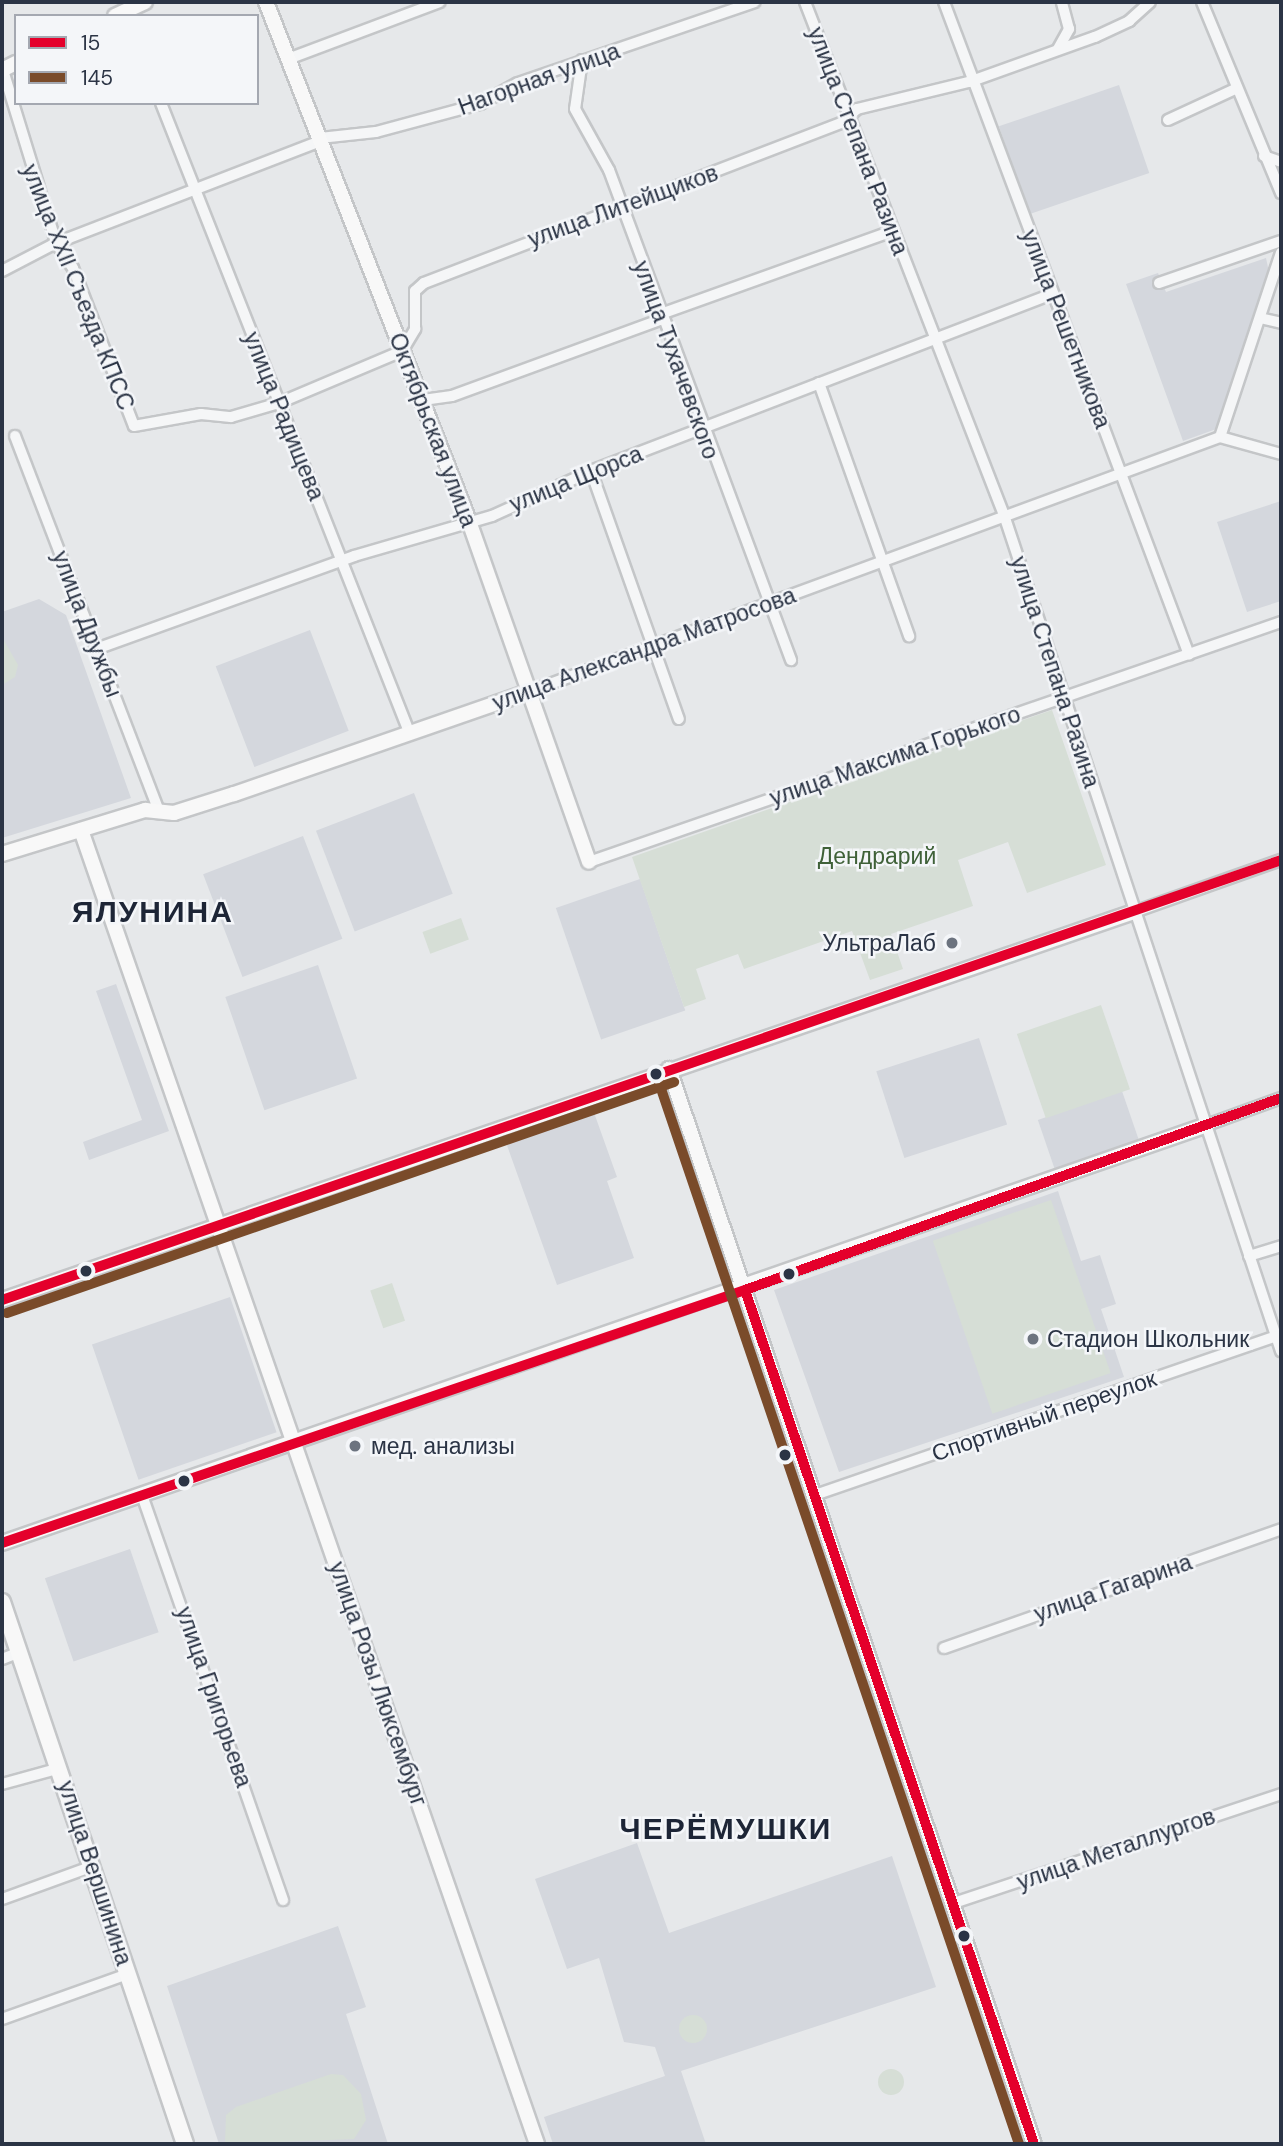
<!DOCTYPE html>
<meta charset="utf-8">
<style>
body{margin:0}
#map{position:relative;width:1283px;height:2146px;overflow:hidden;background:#e6e8ea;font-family:"DM Sans",sans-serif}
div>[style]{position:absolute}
.built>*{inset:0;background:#d4d7dd;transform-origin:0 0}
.green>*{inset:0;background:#d6ded6;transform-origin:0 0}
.round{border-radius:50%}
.roads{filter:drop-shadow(2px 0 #c4c6c8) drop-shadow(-2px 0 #c4c6c8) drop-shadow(0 2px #c4c6c8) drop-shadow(0 -2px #c4c6c8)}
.street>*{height:10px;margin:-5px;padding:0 5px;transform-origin:5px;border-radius:5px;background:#f5f6f7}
.secondary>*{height:14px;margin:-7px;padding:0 7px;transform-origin:7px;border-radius:7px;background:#f8f8f8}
.primary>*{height:16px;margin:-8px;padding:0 8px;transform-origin:8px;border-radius:8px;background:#f8f8f8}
.bus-1>*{height:10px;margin:-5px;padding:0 5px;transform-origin:5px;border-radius:5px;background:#e4002b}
.bus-2>*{height:10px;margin:-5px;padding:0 5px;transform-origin:5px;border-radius:5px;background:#7a4b2a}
.dots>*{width:19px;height:19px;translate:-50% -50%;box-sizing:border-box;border:4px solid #f4f6f9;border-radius:50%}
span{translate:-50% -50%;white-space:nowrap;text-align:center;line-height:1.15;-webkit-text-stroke:5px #f4f6f9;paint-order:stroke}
.street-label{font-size:23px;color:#2b3445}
.park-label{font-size:23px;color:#3f6138}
.poi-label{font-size:23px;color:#2b3445}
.right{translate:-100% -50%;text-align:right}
.left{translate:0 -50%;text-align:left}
.district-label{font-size:30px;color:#1d2536;font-weight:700;letter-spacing:2px}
.frame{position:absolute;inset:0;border:4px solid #2b3445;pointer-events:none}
.legend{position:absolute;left:14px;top:14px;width:245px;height:91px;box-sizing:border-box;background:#f4f6f9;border:2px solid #a4a8b1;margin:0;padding:9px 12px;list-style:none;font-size:21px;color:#2b3445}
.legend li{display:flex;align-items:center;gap:14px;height:35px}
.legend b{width:35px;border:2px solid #a4a8b1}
</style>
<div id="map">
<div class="built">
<i style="left:1119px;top:85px;width:93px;height:127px;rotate:71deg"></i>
<i style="clip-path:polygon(1266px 258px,1270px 277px,1219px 428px,1183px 441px,1126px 284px,1158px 273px,1166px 292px)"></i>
<i style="clip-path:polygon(1281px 501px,1281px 601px,1247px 612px,1217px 522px)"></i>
<i style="clip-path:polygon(39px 599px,66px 615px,131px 798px,2px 838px,2px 612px)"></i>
<i style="left:310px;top:630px;width:108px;height:101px;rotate:69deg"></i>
<i style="left:414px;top:793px;width:108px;height:105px;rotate:69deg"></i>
<i style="left:303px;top:836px;width:110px;height:107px;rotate:69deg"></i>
<i style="left:640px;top:879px;width:139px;height:89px;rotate:71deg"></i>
<i style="left:318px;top:965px;width:120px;height:98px;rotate:71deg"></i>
<i style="clip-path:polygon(116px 984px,169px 1131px,89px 1160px,83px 1142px,142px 1120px,96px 991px)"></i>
<i style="left:979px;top:1038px;width:91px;height:108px;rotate:72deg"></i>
<i style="left:1122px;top:1091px;width:52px;height:89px;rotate:71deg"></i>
<i style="clip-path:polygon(592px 1107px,617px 1177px,607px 1181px,634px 1258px,557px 1285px,504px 1137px)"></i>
<i style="clip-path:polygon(1058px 1191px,1081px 1261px,1100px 1255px,1116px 1304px,1101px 1309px,1124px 1377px,839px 1472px,774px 1290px)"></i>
<i style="left:230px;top:1297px;width:143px;height:146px;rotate:71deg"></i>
<i style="left:130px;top:1549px;width:88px;height:90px;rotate:71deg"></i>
<i style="clip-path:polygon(637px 1843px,669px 1933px,892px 1856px,936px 1987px,681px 2071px,706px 2144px,553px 2144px,544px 2117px,665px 2076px,655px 2047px,624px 2042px,599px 1958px,567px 1969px,535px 1879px)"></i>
<i style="clip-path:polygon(338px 1926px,366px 2007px,346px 2014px,388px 2144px,219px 2144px,167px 1986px)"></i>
</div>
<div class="green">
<i style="clip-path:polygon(2px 637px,18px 665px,15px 677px,2px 685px)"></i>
<i style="clip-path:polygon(1052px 710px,1106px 865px,1027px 893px,1008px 842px,958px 860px,973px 906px,891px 934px,903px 969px,870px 980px,852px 931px,744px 969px,738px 954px,696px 969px,706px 999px,684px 1007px,632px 857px)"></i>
<i style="left:461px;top:918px;width:23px;height:41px;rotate:70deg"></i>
<i style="left:1101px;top:1005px;width:89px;height:89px;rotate:71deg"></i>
<i style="left:1051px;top:1200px;width:183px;height:125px;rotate:71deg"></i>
<i style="left:392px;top:1283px;width:40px;height:23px;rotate:71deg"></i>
<i class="round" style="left:679px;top:2015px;width:28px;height:28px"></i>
<i class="round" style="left:878px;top:2069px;width:26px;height:26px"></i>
<i style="clip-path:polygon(331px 2074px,343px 2075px,361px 2094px,366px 2120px,354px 2139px,225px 2144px,226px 2115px,236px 2107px)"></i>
</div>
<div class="roads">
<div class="street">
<i style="left:805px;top:2px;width:550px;rotate:68.8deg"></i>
<i style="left:1004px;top:515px;width:881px;rotate:71.67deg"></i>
<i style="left:944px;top:2px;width:697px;rotate:69.43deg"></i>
<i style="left:1202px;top:2px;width:207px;rotate:67.5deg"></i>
<i style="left:1058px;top:49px;width:23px;rotate:-61deg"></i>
<i style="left:1069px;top:29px;width:28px;rotate:-105deg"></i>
<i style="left:288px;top:59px;width:162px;rotate:-20.6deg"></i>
<i style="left:582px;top:60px;width:49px;rotate:98.1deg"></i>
<i style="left:575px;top:109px;width:70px;rotate:60.9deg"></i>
<i style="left:609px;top:170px;width:523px;rotate:69.62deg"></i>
<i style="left:2px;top:67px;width:184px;rotate:72.9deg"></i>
<i style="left:56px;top:243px;width:30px;rotate:56deg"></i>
<i style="left:73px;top:268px;width:169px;rotate:68.9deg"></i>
<i style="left:134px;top:426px;width:68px;rotate:-10.2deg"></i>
<i style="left:201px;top:414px;width:30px;rotate:6deg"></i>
<i style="left:231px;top:417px;width:50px;rotate:-16.3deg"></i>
<i style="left:279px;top:403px;width:134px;rotate:-22.9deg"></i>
<i style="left:402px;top:351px;width:26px;rotate:-59deg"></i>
<i style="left:415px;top:329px;width:38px;rotate:-90deg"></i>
<i style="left:415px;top:291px;width:12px;rotate:-42deg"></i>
<i style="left:424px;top:283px;width:449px;rotate:-21deg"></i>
<i style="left:843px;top:122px;width:19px;rotate:-43deg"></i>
<i style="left:857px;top:109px;width:115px;rotate:-13.6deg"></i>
<i style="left:969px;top:82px;width:134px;rotate:-19.7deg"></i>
<i style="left:1095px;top:37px;width:38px;rotate:-25deg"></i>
<i style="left:1129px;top:21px;width:28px;rotate:-42deg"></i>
<i style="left:161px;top:103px;width:673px;rotate:68.47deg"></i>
<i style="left:1168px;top:120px;width:74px;rotate:-24.8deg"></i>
<i style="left:320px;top:138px;width:56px;rotate:-6.1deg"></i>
<i style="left:376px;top:132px;width:108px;rotate:-15.1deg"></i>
<i style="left:480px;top:104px;width:43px;rotate:-28.9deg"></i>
<i style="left:518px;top:83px;width:250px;rotate:-18.9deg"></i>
<i style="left:1264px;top:156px;width:18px;rotate:19deg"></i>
<i style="left:2px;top:271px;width:61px;rotate:-27.4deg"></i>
<i style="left:56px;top:243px;width:284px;rotate:-21.1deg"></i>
<i style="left:1159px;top:283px;width:129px;rotate:-19deg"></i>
<i style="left:658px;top:315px;width:249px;rotate:-19.7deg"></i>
<i style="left:1260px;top:318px;width:22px;rotate:13deg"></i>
<i style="left:819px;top:383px;width:269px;rotate:70.4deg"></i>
<i style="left:423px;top:400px;width:29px;rotate:-8deg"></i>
<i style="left:452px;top:396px;width:221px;rotate:-20.1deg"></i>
<i style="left:15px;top:436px;width:402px;rotate:69deg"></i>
<i style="left:1220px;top:437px;width:194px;rotate:-71.7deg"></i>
<i style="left:591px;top:471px;width:263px;rotate:70.5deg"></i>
<i style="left:96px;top:649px;width:274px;rotate:-19.8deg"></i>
<i style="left:354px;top:556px;width:144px;rotate:-16.2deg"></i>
<i style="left:492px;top:516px;width:109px;rotate:-24.4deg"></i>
<i style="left:591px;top:471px;width:494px;rotate:-21deg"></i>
<i style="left:531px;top:691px;width:734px;rotate:-20.24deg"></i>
<i style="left:1220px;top:437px;width:63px;rotate:15.6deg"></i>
<i style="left:589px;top:862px;width:732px;rotate:-19.13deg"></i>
<i style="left:1131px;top:913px;width:159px;rotate:-19.5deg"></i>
<i style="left:1204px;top:1126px;width:82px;rotate:-20deg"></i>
<i style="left:1249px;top:1256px;width:34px;rotate:-17deg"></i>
<i style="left:142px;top:1495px;width:429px;rotate:70.8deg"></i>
<i style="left:812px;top:1496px;width:491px;rotate:-19deg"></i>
<i style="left:944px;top:1648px;width:357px;rotate:-19.4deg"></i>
<i style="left:2px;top:1659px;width:19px;rotate:-21deg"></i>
<i style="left:2px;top:1784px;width:60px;rotate:-15.4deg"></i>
<i style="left:2px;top:1899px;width:97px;rotate:-19.9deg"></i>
<i style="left:951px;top:1904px;width:348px;rotate:-18.4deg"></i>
<i style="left:2px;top:2019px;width:134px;rotate:-19.7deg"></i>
</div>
<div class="secondary">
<i style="left:266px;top:2px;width:560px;rotate:68.65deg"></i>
<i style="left:470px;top:524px;width:358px;rotate:70.6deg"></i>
<i style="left:115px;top:16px;width:33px;rotate:-25deg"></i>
<i style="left:2px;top:70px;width:16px;rotate:-27deg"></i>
<i style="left:81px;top:830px;width:1391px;rotate:70.86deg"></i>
<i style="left:2px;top:854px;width:150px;rotate:-17.1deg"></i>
<i style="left:145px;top:810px;width:29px;rotate:6deg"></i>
<i style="left:174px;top:813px;width:63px;rotate:-17.6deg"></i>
<i style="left:234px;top:794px;width:314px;rotate:-19.1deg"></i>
<i style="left:669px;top:1069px;width:1135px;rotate:71.25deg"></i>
<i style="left:2px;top:1300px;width:1193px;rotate:-18.92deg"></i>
<i style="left:2px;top:1543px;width:1272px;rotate:-19.13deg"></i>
</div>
<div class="primary">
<i style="left:2px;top:1602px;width:572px;rotate:71.34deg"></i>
</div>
</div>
<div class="bus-1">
<i style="left:745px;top:1290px;width:902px;rotate:71.3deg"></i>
<i style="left:2px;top:1300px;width:1353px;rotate:-18.98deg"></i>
<i style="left:2px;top:1543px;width:785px;rotate:-18.8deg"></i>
<i style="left:745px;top:1290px;width:569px;rotate:-19.71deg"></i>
</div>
<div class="bus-2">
<i style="left:656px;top:1074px;width:1130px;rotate:71.26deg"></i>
<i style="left:7px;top:1313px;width:706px;rotate:-19.1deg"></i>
</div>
<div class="dots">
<i style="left:952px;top:943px;background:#6c737f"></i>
<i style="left:656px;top:1074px;background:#2b3445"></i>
<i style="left:86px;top:1271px;background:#2b3445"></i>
<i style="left:789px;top:1274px;background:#2b3445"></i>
<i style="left:1033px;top:1339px;background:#6c737f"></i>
<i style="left:355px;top:1446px;background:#6c737f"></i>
<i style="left:785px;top:1455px;background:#2b3445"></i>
<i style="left:184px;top:1481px;background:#2b3445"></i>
<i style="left:964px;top:1936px;background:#2b3445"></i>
</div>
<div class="street-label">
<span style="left:539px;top:79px;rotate:-20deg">Нагорная улица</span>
<span style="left:858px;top:141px;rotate:69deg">улица Степана Разина</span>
<span style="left:623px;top:206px;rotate:-20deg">улица Литейщиков</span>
<span style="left:78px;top:287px;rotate:68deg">улица XXII Съезда КПСС</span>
<span style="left:1066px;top:329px;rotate:69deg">улица Решетникова</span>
<span style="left:676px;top:360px;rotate:70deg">улица Тухачевского</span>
<span style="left:284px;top:416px;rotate:68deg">улица Радищева</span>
<span style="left:433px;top:430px;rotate:69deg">Октябрьская улица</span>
<span style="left:576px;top:479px;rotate:-22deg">улица Щорса</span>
<span style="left:87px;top:624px;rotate:69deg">улица Дружбы</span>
<span style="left:644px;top:649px;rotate:-20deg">улица Александра Матросова</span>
<span style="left:1055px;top:672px;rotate:72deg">улица Степана Разина</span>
<span style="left:895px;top:756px;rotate:-19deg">улица Максима Горького</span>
<span style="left:1044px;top:1416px;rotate:-19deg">Спортивный переулок</span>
<span style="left:1113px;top:1588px;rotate:-19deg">улица Гагарина</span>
<span style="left:378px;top:1684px;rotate:71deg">улица Розы Люксембург</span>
<span style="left:214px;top:1697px;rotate:71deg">улица Григорьева</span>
<span style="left:1116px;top:1849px;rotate:-19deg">улица Металлургов</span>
<span style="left:95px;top:1873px;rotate:72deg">улица Вершинина</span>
</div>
<div class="park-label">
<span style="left:877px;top:856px">Дендрарий</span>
</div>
<div class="poi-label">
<span class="right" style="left:936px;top:943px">УльтраЛаб</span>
<span class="left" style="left:1047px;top:1339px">Стадион Школьник</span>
<span class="left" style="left:371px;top:1446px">мед. анализы</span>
</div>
<div class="district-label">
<span style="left:153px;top:912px">ЯЛУНИНА</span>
<span style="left:726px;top:1829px">ЧЕРЁМУШКИ</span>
</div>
<div class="frame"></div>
<ul class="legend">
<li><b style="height:9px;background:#e4002b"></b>15</li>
<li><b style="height:9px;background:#7a4b2a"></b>145</li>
</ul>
</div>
